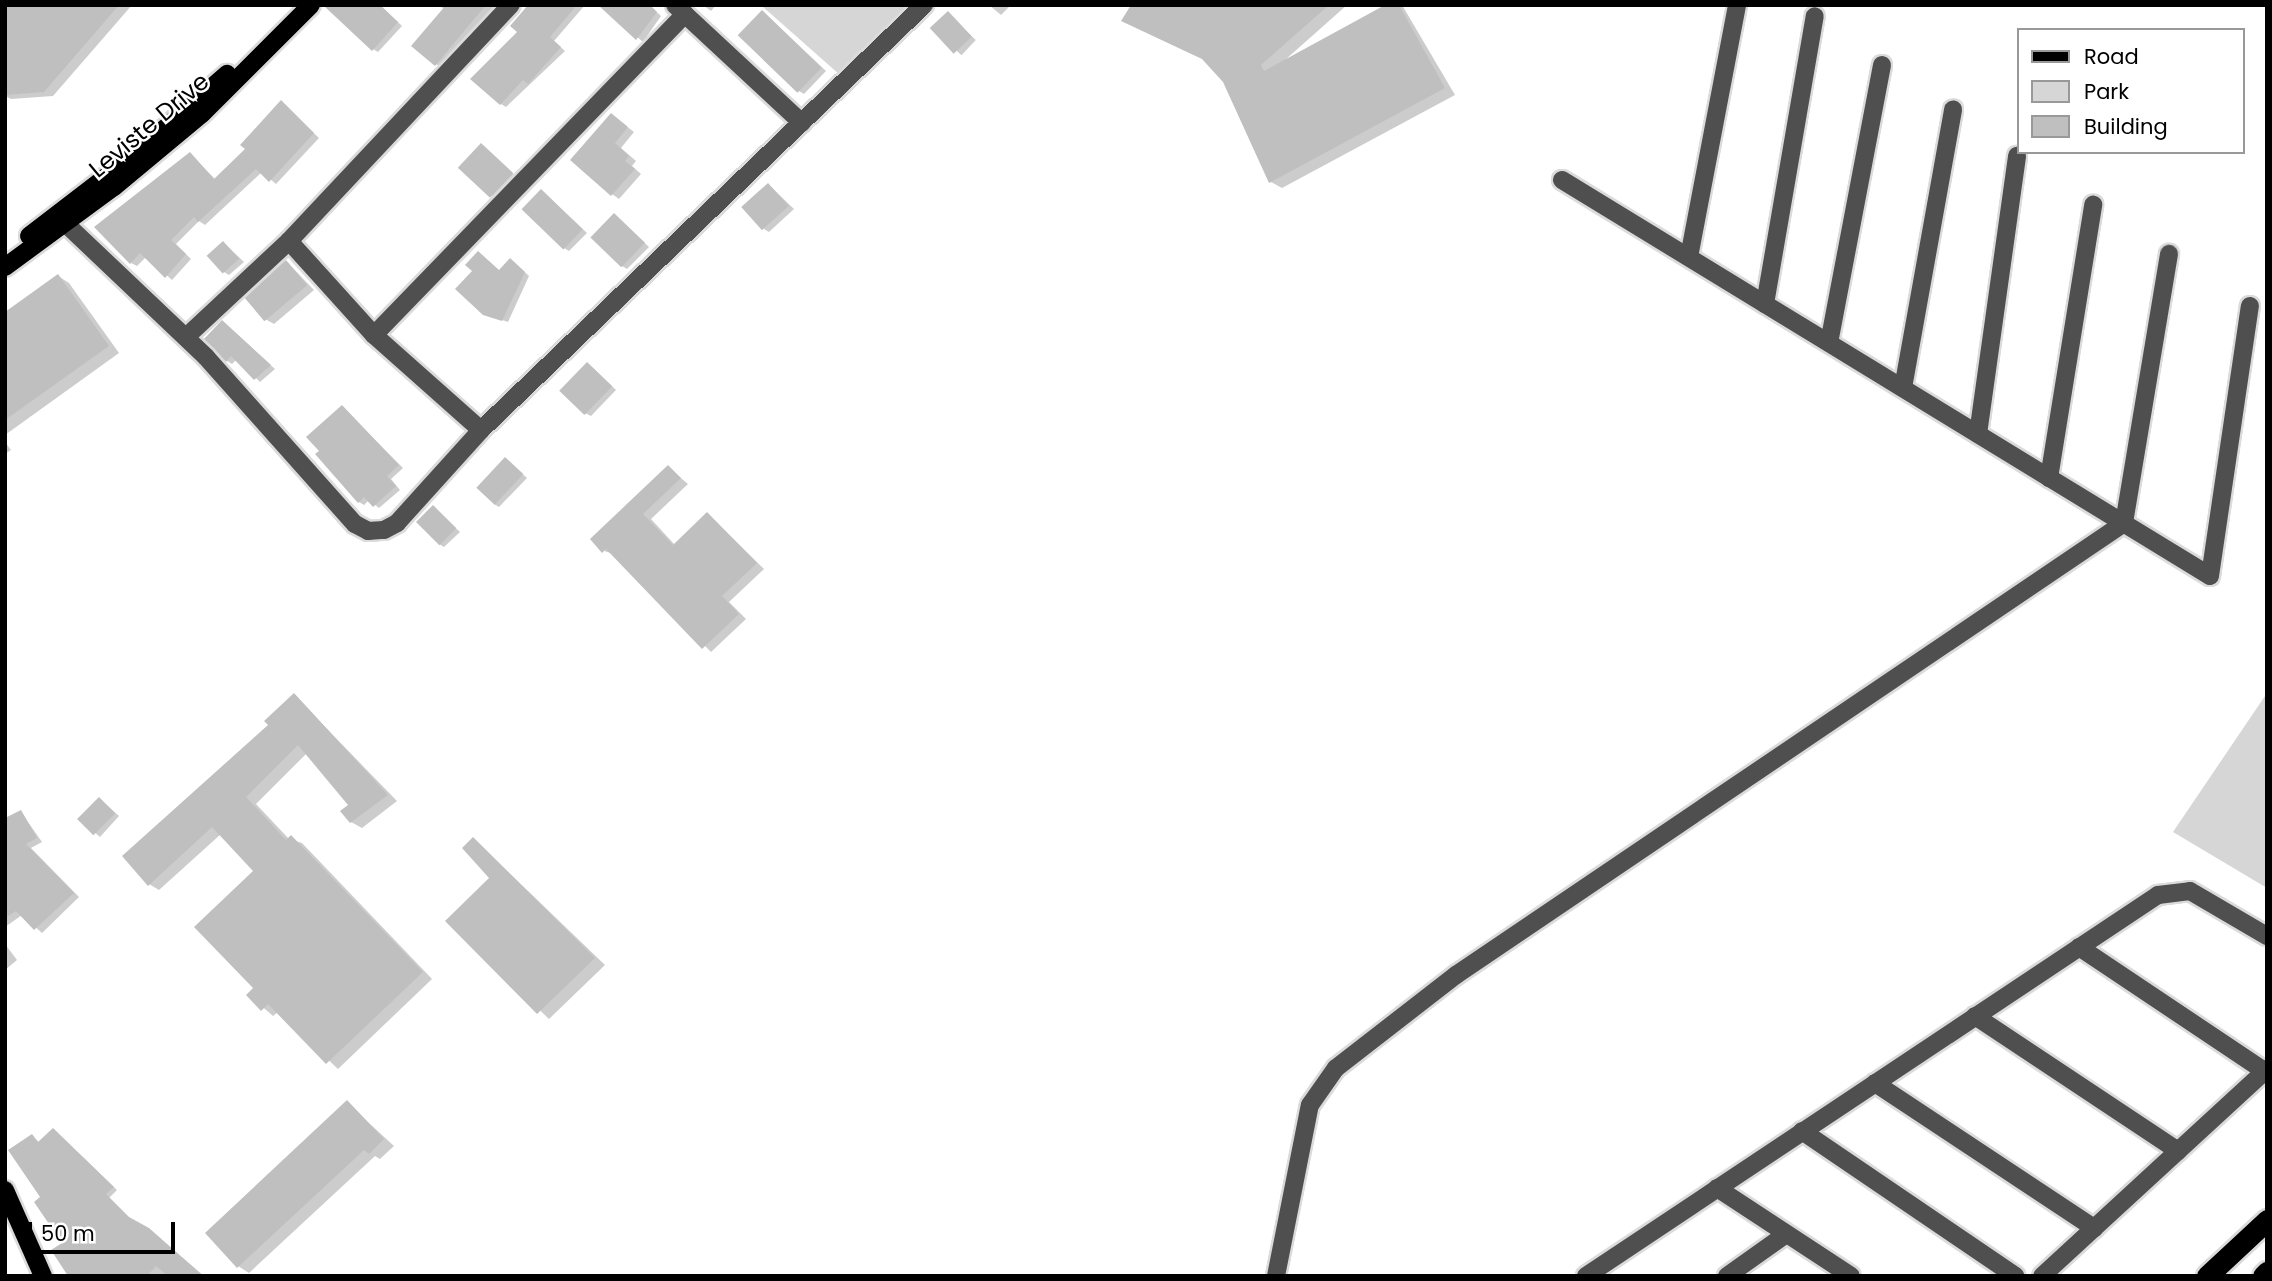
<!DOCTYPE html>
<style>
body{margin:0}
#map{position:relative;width:2272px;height:1281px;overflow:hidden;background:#fff;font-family:Poppins,sans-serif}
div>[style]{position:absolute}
.green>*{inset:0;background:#d6d6d6}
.shadow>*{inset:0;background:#0003;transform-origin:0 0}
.building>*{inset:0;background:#bfbfbf;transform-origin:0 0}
.roads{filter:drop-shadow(2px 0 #dbdbdb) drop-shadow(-2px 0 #dbdbdb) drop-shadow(0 2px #dbdbdb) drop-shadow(0 -2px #dbdbdb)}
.minor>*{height:18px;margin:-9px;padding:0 9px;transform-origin:9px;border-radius:9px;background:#4f4f4f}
.major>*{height:18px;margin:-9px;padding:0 9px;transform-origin:9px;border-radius:9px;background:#000}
.highway>*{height:21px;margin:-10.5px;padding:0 10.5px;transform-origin:10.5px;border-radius:10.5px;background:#000}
span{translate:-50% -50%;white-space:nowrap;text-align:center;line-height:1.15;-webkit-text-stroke:5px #fff;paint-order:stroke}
.street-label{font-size:24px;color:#000}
.frame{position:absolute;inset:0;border:7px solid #000;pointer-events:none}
.legend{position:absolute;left:2017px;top:28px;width:228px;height:126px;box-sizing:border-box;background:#fff;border:2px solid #999;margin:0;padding:9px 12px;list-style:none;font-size:21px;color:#000}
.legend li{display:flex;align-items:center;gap:14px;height:35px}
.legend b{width:35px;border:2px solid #999}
.scale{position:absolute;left:28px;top:1222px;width:147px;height:32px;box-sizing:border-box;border:4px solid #000;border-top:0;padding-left:9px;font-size:21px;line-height:24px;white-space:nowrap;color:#000;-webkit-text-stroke:5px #fff;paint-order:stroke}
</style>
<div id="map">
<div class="green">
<i style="clip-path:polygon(761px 5px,912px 5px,840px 75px)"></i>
<i style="clip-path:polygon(2267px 693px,2267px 888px,2173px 832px)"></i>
</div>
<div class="shadow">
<i style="clip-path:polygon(5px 5px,132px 5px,53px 96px,11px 99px,5px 96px)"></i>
<i style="clip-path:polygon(380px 5px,402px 26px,378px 52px,373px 49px)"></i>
<i style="clip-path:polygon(439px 5px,496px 6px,443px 69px,436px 64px,444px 9px)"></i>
<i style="clip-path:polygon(541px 5px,585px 5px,554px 41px,565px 51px,506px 107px,501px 104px,520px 32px)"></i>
<i style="clip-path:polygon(600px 5px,649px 5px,661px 16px,643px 42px)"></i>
<i style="clip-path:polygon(703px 5px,716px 5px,711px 11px)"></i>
<i style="clip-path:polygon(989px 5px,1011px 5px,1001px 15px)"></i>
<i style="clip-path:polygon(1132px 5px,1347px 5px,1285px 60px,1389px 5px,1402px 5px,1455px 95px,1282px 188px,1271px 182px,1224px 81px,1205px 60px)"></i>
<i style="clip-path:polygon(763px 12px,826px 71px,804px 94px,799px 91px)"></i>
<i style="left:948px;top:14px;width:38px;height:21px;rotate:43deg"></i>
<i style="clip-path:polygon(281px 102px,319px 138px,276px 184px,262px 172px,205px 225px,199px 221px,176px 244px,191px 259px,172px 280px,146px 257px,137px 266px,131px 263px,190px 154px,216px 180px,248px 149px)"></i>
<i style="clip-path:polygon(612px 115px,634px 132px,621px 148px,636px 161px,632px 166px,641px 174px,619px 199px,612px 194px)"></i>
<i style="clip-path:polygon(481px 145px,517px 177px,497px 200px,492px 197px)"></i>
<i style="clip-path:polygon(769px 185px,794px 209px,769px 232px,764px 229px)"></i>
<i style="clip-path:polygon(542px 191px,587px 233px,569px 251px,564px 248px)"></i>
<i style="clip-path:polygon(615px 215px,649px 247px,627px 269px,622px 266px)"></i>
<i style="clip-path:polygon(224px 243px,244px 262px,229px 275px,224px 272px)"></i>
<i style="clip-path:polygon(287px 262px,314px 290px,274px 324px,265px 319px)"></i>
<i style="clip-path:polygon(515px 263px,529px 276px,508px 322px,484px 314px)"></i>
<i style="clip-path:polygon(58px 276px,69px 283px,119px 353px,5px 435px,5px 314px)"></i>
<i style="clip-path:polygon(223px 322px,275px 369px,260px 382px,237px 359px,232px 364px,227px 361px,206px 339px)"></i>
<i style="clip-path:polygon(592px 367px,616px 390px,591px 416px,585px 413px)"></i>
<i style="clip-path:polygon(342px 407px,403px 468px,391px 479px,400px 490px,379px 508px,369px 500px,364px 505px,359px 502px)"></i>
<i style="clip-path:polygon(5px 442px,11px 450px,5px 454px)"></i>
<i style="clip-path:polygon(506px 459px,527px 478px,499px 507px,494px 504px)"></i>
<i style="clip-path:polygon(668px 467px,688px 484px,651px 519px,675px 545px,708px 514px,764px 569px,729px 602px,746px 619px,711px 652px,614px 554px,604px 551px)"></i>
<i style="clip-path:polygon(433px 507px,460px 532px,444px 547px,439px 544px)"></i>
<i style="clip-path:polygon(294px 695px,397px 801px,362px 828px,351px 822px,350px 805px,307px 753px,256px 804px,289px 839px,302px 843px,432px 979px,338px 1069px,278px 1012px,273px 1016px,249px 995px,256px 988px,255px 871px,221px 834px,159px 890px,149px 884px)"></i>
<i style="clip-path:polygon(104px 803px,119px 816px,100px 837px,80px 820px)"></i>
<i style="clip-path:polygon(21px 812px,42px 842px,31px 848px,79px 897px,42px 933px,22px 915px,5px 927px,5px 820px)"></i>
<i style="clip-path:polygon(474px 839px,605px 965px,549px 1019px,447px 921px,491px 878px)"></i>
<i style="clip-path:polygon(5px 944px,17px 960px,5px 970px)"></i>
<i style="clip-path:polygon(347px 1103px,394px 1146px,380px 1159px,375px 1156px,249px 1273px,238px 1266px)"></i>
<i style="clip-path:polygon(54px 1130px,117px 1190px,109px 1198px,133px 1222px,154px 1233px,204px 1276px,70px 1276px,65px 1243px,42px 1197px,32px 1136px,40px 1143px)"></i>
</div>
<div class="building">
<i style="clip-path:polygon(5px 5px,119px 5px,44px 92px,5px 95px)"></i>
<i style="clip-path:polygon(323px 5px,380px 5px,398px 22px,372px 51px)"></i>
<i style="clip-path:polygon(446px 5px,486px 5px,435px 66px,411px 46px)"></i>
<i style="clip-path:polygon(528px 5px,577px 5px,550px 37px,561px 47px,528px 84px,523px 80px,500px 105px,470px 79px,517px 32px,510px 26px)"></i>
<i style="clip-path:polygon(598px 5px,650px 5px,657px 12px,636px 40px)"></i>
<i style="clip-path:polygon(1131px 5px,1329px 5px,1261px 65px,1264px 71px,1385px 5px,1399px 5px,1445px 88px,1269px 183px,1223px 82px,1202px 59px,1121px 21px)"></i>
<i style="left:762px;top:10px;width:83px;height:35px;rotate:44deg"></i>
<i style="left:948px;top:11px;width:35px;height:25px;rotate:47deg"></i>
<i style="clip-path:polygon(281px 100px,314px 133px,269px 182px,256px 169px,198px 222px,194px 217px,171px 240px,186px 254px,165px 278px,140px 253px,130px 264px,94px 227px,190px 152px,214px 179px,245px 149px,240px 145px)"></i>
<i style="clip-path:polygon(611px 113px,628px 127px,615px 143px,629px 156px,625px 161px,635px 169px,611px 196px,570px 160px)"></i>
<i style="left:481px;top:143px;width:44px;height:34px;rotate:43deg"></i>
<i style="left:768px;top:183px;width:31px;height:36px;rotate:48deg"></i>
<i style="left:541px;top:189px;width:58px;height:28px;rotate:44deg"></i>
<i style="left:614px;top:213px;width:43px;height:34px;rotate:44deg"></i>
<i style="left:223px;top:241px;width:24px;height:22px;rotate:48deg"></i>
<i style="clip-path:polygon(478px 251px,499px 270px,510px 258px,525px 272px,502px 321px,483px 315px,455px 289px,472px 271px,465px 265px)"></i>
<i style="left:286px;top:260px;width:33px;height:56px;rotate:50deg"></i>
<i style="clip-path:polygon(58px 274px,109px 346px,5px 420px,5px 312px)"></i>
<i style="clip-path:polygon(222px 320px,271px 365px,254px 380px,231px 356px,226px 362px,204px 339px)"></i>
<i style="left:587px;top:362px;width:35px;height:40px;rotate:44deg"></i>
<i style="clip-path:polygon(342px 405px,399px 465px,387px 476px,396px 486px,373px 507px,364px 497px,358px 503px,315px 454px,319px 451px,306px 437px)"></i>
<i style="left:505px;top:457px;width:25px;height:42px;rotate:43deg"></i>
<i style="clip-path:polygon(668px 465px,681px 478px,643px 514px,673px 545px,707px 512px,757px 563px,722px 596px,739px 614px,702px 649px,606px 549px,602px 553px,590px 539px)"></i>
<i style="left:433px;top:505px;width:33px;height:24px;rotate:45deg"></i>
<i style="clip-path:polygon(294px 693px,388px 795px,350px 823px,340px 811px,348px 805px,298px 745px,246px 797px,286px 840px,291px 835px,423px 972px,326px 1064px,268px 1004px,261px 1011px,246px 995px,253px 988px,194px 927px,253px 871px,212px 827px,148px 886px,122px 856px,268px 725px,264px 721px)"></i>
<i style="left:99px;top:797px;width:23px;height:31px;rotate:45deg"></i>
<i style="clip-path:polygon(21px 810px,37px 838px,26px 844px,74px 893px,34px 930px,16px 911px,5px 918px,5px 818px)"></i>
<i style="clip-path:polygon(473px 837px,595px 958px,537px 1014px,445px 921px,489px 878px,462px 848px)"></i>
<i style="clip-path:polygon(347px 1100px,384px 1139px,369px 1154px,364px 1150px,237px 1268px,205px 1233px)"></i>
<i style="clip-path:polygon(53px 1128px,114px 1187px,106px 1194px,129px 1217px,149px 1228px,203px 1276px,168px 1276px,156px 1266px,147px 1276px,68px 1276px,51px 1250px,62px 1243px,34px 1202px,40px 1197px,8px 1150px,32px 1134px,38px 1142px)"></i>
</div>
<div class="roads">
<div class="minor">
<i style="left:675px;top:5px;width:173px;rotate:42.9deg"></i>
<i style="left:1562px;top:180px;width:759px;rotate:31.43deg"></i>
<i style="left:2210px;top:576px;width:273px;rotate:-81.6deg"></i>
<i style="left:66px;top:224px;width:193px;rotate:43.5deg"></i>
<i style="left:206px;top:357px;width:224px;rotate:48.3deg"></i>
<i style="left:355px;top:524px;width:15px;rotate:28deg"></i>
<i style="left:368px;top:531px;width:16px;rotate:-4deg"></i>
<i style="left:384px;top:530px;width:15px;rotate:-28deg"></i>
<i style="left:397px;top:523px;width:125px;rotate:-47.9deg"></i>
<i style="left:481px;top:430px;width:614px;rotate:-43.81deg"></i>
<i style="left:289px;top:241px;width:127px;rotate:47.9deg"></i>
<i style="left:374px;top:335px;width:143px;rotate:41.6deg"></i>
<i style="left:1689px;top:257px;width:257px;rotate:-79.2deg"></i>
<i style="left:1765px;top:304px;width:292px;rotate:-80.2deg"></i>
<i style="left:374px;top:335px;width:447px;rotate:-45.9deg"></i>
<i style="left:186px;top:337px;width:141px;rotate:-43deg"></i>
<i style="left:289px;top:241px;width:324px;rotate:-46.8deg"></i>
<i style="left:1829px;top:343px;width:283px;rotate:-79.2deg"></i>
<i style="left:1903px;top:388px;width:283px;rotate:-79.8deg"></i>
<i style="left:1978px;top:434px;width:281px;rotate:-82deg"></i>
<i style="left:2049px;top:478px;width:277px;rotate:-80.8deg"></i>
<i style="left:2079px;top:947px;width:223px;rotate:33.8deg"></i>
<i style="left:1975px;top:1016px;width:244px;rotate:33.6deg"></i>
<i style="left:1875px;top:1083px;width:263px;rotate:33.5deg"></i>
<i style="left:1802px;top:1131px;width:258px;rotate:34.2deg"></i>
<i style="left:1717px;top:1188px;width:160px;rotate:33.3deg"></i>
<i style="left:1276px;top:1276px;width:174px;rotate:-78.8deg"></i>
<i style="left:1310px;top:1105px;width:45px;rotate:-54.9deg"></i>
<i style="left:1336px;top:1068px;width:152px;rotate:-37.8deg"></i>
<i style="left:1456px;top:975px;width:807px;rotate:-34.08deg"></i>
<i style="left:2124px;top:523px;width:273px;rotate:-80.5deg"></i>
<i style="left:1586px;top:1276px;width:687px;rotate:-33.67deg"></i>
<i style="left:2158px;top:895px;width:32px;rotate:-7deg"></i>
<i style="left:2190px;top:891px;width:89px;rotate:30.3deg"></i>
<i style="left:1727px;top:1276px;width:72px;rotate:-35.4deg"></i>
<i style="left:2042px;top:1276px;width:306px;rotate:-42.6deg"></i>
</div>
<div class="major">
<i style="left:29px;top:236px;width:131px;rotate:-37.6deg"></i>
<i style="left:133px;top:156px;width:125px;rotate:-41.1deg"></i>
<i style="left:5px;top:267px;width:135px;rotate:-36.3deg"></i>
<i style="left:114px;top:187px;width:114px;rotate:-39.7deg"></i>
<i style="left:202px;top:114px;width:154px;rotate:-45deg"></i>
<i style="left:5px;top:1190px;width:94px;rotate:66.2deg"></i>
</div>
<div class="highway">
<i style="left:2207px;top:1276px;width:82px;rotate:-43deg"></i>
<i style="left:2263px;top:1276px;width:6px;rotate:-45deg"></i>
</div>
</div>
<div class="street-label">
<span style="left:149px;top:125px;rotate:-40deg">Leviste Drive</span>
</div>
<div class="frame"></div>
<ul class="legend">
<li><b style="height:9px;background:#000"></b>Road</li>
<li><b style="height:19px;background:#d6d6d6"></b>Park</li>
<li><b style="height:19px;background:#bfbfbf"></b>Building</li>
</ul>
<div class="scale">50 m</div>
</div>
